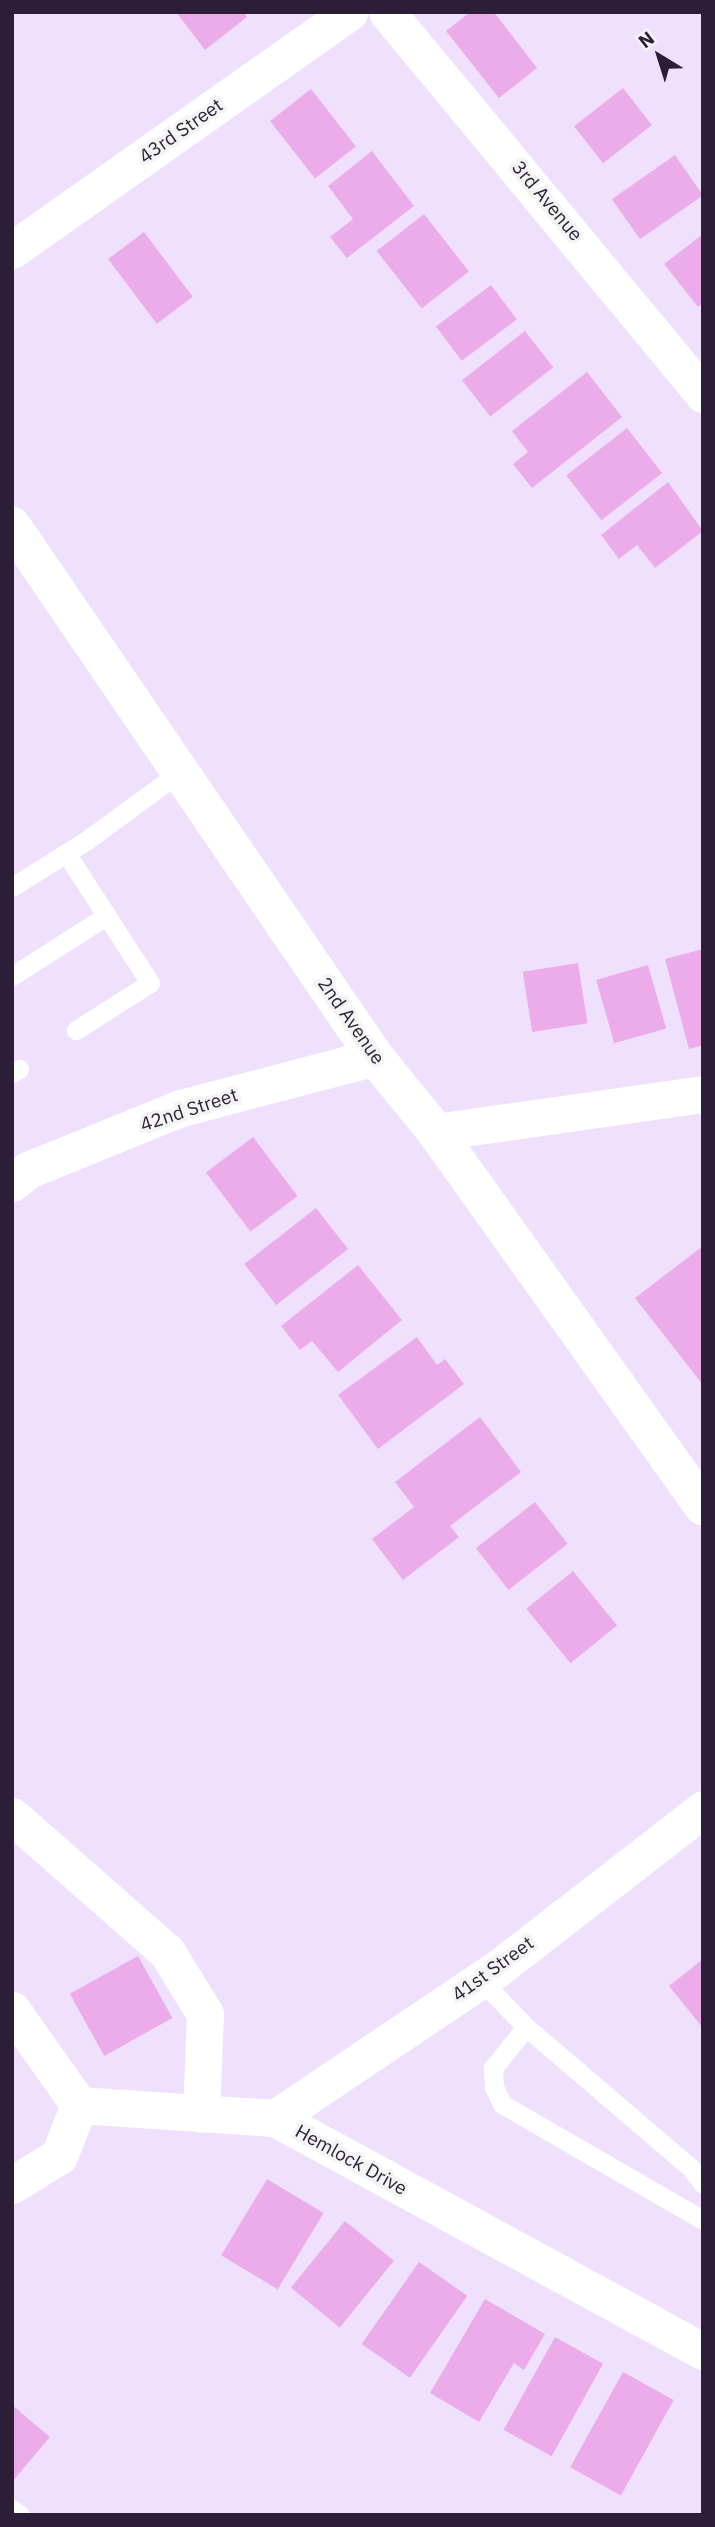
<!DOCTYPE html>
<style>
body{margin:0}
#map{position:relative;width:715px;height:2527px;overflow:hidden;background:#efe0fe;font-family:"IBM Plex Sans",sans-serif}
div>[style]{position:absolute}
.building>*{inset:0;background:#ebace9;transform-origin:0 0}
.service>*{height:19px;margin:-9.5px;padding:0 9.5px;transform-origin:9.5px;border-radius:9.5px;background:#fff}
.minor>*{height:37px;margin:-18.5px;padding:0 18.5px;transform-origin:18.5px;border-radius:18.5px;background:#fff}
.secondary>*{height:38px;margin:-19px;padding:0 19px;transform-origin:19px;border-radius:19px;background:#fff}
span{translate:-50% -50%;white-space:nowrap;text-align:center;line-height:1.15;-webkit-text-stroke:7px #f4f4f4;paint-order:stroke}
.street-label{font-size:19px;color:#2c1e39}
.frame{position:absolute;inset:0;border:14px solid #2c1e39;pointer-events:none}
.north{position:absolute;left:624px;top:21px;width:70px;height:70px;-webkit-text-stroke:5px #f4f4f4;paint-order:stroke;rotate:322deg;font-size:19px;font-weight:700;line-height:28px;text-align:center;color:#2c1e39}
.north::after{content:'';display:block;margin:auto;width:24px;height:32px;background:#2c1e39;clip-path:polygon(50% 0,100% 100%,50% 72%,0 100%)}
</style>
<div id="map">
<div class="building">
<i style="clip-path:polygon(176px 12px,244px 12px,247px 17px,205px 50px)"></i>
<i style="clip-path:polygon(470px 12px,494px 12px,537px 68px,499px 98px,446px 31px)"></i>
<i style="left:623px;top:88px;width:47px;height:62px;rotate:52deg"></i>
<i style="left:311px;top:89px;width:73px;height:52px;rotate:52deg"></i>
<i style="clip-path:polygon(372px 151px,414px 206px,347px 258px,330px 237px,353px 219px,328px 186px)"></i>
<i style="left:675px;top:155px;width:49px;height:77px;rotate:55deg"></i>
<i style="left:424px;top:214px;width:73px;height:60px;rotate:52deg"></i>
<i style="left:144px;top:232px;width:81px;height:45px;rotate:53deg"></i>
<i style="clip-path:polygon(703px 234px,703px 303px,698px 307px,664px 264px)"></i>
<i style="left:491px;top:285px;width:43px;height:69px;rotate:53deg"></i>
<i style="left:525px;top:331px;width:46px;height:80px;rotate:52deg"></i>
<i style="clip-path:polygon(587px 372px,622px 417px,532px 488px,513px 464px,528px 452px,512px 431px)"></i>
<i style="left:627px;top:428px;width:57px;height:77px;rotate:52deg"></i>
<i style="clip-path:polygon(668px 482px,703px 531px,655px 568px,637px 545px,619px 559px,601px 535px)"></i>
<i style="clip-path:polygon(703px 949px,703px 1045px,689px 1049px,665px 959px)"></i>
<i style="left:578px;top:963px;width:61px;height:56px;rotate:81deg"></i>
<i style="left:648px;top:965px;width:66px;height:54px;rotate:74deg"></i>
<i style="left:253px;top:1137px;width:74px;height:59px;rotate:53deg"></i>
<i style="left:316px;top:1208px;width:52px;height:91px;rotate:52deg"></i>
<i style="clip-path:polygon(703px 1246px,703px 1385px,635px 1298px)"></i>
<i style="clip-path:polygon(358px 1265px,402px 1320px,338px 1372px,312px 1341px,300px 1350px,281px 1326px)"></i>
<i style="clip-path:polygon(417px 1337px,437px 1365px,445px 1359px,464px 1384px,378px 1449px,338px 1395px)"></i>
<i style="clip-path:polygon(480px 1417px,521px 1472px,450px 1526px,459px 1537px,403px 1580px,372px 1539px,414px 1507px,395px 1482px)"></i>
<i style="left:535px;top:1502px;width:53px;height:75px;rotate:52deg"></i>
<i style="left:573px;top:1571px;width:70px;height:60px;rotate:51deg"></i>
<i style="left:138px;top:1956px;width:71px;height:78px;rotate:61deg"></i>
<i style="clip-path:polygon(703px 1959px,703px 2028px,669px 1986px)"></i>
<i style="left:267px;top:2179px;width:66px;height:89px;rotate:31deg"></i>
<i style="left:345px;top:2221px;width:63px;height:86px;rotate:39deg"></i>
<i style="left:419px;top:2262px;width:59px;height:100px;rotate:35deg"></i>
<i style="clip-path:polygon(485px 2299px,545px 2334px,524px 2370px,514px 2363px,479px 2422px,430px 2393px)"></i>
<i style="left:555px;top:2337px;width:55px;height:106px;rotate:29deg"></i>
<i style="left:623px;top:2372px;width:58px;height:109px;rotate:29deg"></i>
<i style="clip-path:polygon(12px 2405px,50px 2437px,12px 2482px)"></i>
</div>
<div class="service">
<i style="left:66px;top:853px;width:155px;rotate:57.1deg"></i>
<i style="left:150px;top:983px;width:88px;rotate:147.6deg"></i>
<i style="left:12px;top:887px;width:89px;rotate:-32.1deg"></i>
<i style="left:87px;top:840px;width:115px;rotate:-36.2deg"></i>
<i style="left:12px;top:976px;width:112px;rotate:-32.6deg"></i>
<i style="left:12px;top:1073px;width:8px;rotate:-30deg"></i>
<i style="left:481px;top:1980px;width:65px;rotate:46.2deg"></i>
<i style="left:526px;top:2027px;width:217px;rotate:40.5deg"></i>
<i style="left:691px;top:2168px;width:20px;rotate:53deg"></i>
<i style="left:526px;top:2027px;width:53px;rotate:128.8deg"></i>
<i style="left:493px;top:2068px;width:19px;rotate:87deg"></i>
<i style="left:494px;top:2087px;width:19px;rotate:65deg"></i>
<i style="left:502px;top:2104px;width:232px;rotate:30deg"></i>
<i style="left:12px;top:2509px;width:10px;rotate:37deg"></i>
</div>
<div class="minor">
<i style="left:387px;top:12px;width:496px;rotate:50.4deg"></i>
<i style="left:12px;top:250px;width:413px;rotate:-35.2deg"></i>
<i style="left:436px;top:1132px;width:270px;rotate:-8.1deg"></i>
<i style="left:12px;top:1183px;width:21px;rotate:-39deg"></i>
<i style="left:28px;top:1170px;width:165px;rotate:-22.1deg"></i>
<i style="left:181px;top:1108px;width:201px;rotate:-14.7deg"></i>
<i style="left:12px;top:1816px;width:206px;rotate:41.3deg"></i>
<i style="left:167px;top:1952px;width:73px;rotate:58.5deg"></i>
<i style="left:205px;top:2014px;width:100px;rotate:92.3deg"></i>
<i style="left:12px;top:2010px;width:116px;rotate:54.8deg"></i>
<i style="left:79px;top:2105px;width:196px;rotate:3.8deg"></i>
<i style="left:275px;top:2118px;width:487px;rotate:28.6deg"></i>
<i style="left:275px;top:2118px;width:267px;rotate:-33.9deg"></i>
<i style="left:497px;top:1969px;width:261px;rotate:-37.8deg"></i>
<i style="left:12px;top:2185px;width:55px;rotate:-31.7deg"></i>
<i style="left:59px;top:2156px;width:55px;rotate:-68.6deg"></i>
</div>
<div class="secondary">
<i style="left:12px;top:526px;width:643px;rotate:55.64deg"></i>
<i style="left:375px;top:1057px;width:97px;rotate:50.9deg"></i>
<i style="left:436px;top:1132px;width:460px;rotate:54.5deg"></i>
</div>
<div class="street-label">
<span style="left:181px;top:131px;rotate:-35deg">43rd Street</span>
<span style="left:547px;top:201px;rotate:50deg">3rd Avenue</span>
<span style="left:351px;top:1021px;rotate:55deg">2nd Avenue</span>
<span style="left:189px;top:1110px;rotate:-18deg">42nd Street</span>
<span style="left:493px;top:1969px;rotate:-36deg">41st Street</span>
<span style="left:351px;top:2160px;rotate:29deg">Hemlock Drive</span>
</div>
<div class="frame"></div>
<div class="north">N</div>
</div>
